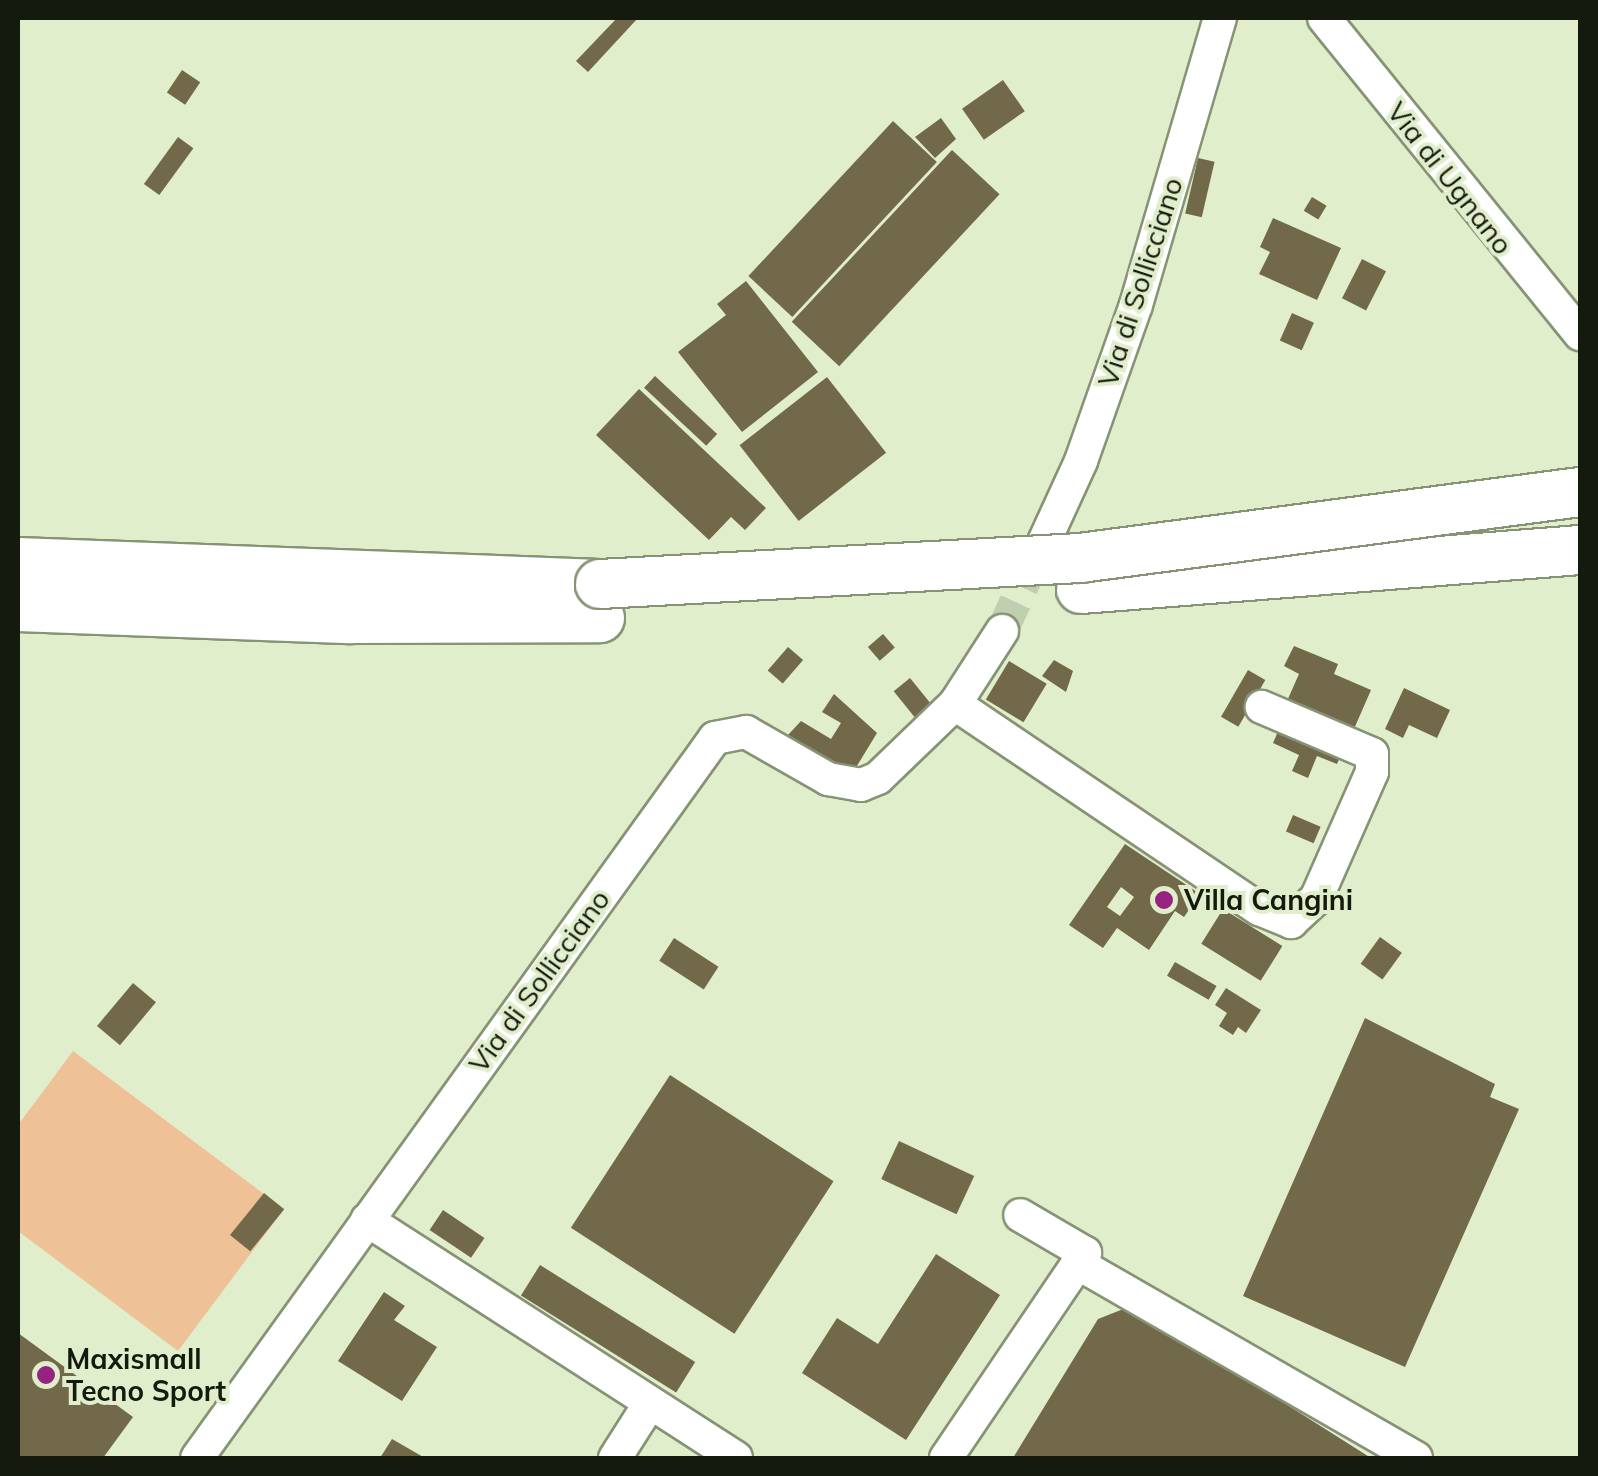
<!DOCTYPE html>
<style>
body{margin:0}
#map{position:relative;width:1598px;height:1476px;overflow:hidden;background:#e0eecc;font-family:Mulish,sans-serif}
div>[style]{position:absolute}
.green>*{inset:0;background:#eec296}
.building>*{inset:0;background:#71694a;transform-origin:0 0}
.minor-tunnel>*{height:32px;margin-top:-16px;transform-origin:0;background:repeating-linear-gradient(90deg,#c2ceb0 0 32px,transparent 0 48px)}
.roads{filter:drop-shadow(2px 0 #869374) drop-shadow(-2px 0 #869374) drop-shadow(0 2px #869374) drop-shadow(0 -2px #869374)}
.minor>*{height:32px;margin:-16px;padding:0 16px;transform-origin:16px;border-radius:16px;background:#fff}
.highway>*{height:48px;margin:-24px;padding:0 24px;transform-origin:24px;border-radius:24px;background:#fff}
.bridges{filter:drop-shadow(2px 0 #869374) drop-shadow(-2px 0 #869374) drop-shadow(0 2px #869374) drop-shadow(0 -2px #869374)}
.highway-bridge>*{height:48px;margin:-24px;padding:0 24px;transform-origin:24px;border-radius:24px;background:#fff}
.dots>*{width:28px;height:28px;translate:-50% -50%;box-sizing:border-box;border:5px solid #e0eecc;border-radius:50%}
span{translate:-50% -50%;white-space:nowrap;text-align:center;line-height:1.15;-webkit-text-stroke:8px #e0eecc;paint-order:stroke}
.street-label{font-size:28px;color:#151a0e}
.poi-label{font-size:28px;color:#151a0e;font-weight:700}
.left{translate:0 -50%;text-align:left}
.frame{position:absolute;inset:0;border:20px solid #151a0e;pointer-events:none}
</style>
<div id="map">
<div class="green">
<i style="clip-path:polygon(73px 1051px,284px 1209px,178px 1351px,18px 1231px,18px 1125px)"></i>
</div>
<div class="building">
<i style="clip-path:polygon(617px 18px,638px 18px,588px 72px,576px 61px)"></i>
<i style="left:182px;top:70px;width:22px;height:27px;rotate:34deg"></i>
<i style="left:1003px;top:80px;width:38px;height:50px;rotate:55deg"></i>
<i style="clip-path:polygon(941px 118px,956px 139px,935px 158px,915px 137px)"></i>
<i style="left:893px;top:121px;width:60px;height:212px;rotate:43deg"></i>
<i style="left:178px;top:137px;width:19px;height:58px;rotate:36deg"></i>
<i style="left:952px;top:150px;width:65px;height:235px;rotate:43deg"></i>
<i style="left:1198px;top:158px;width:17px;height:57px;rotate:13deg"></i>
<i style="left:1312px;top:197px;width:17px;height:16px;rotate:31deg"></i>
<i style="clip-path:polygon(1273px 218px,1341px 248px,1317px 300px,1259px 274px,1270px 252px,1260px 247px)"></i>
<i style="left:1362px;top:259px;width:27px;height:44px;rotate:27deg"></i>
<i style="clip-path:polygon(746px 281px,818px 372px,742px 432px,678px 352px,726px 315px,717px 304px)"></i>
<i style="left:1292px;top:313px;width:24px;height:30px;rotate:24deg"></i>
<i style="left:655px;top:376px;width:85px;height:16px;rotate:43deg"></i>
<i style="left:827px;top:377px;width:96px;height:111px;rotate:52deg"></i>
<i style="clip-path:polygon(639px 389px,766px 508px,745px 530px,731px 517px,709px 540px,596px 435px)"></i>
<i style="left:883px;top:634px;width:18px;height:20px;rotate:49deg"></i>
<i style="clip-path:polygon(1294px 646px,1338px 664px,1334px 674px,1371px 690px,1354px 729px,1310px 709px,1306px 719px,1283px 710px,1299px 674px,1284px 666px)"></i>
<i style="left:788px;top:647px;width:20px;height:31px;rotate:41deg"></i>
<i style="clip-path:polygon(1054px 660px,1073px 671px,1066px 692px,1042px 676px)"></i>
<i style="left:1009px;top:661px;width:44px;height:45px;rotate:31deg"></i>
<i style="left:1248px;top:670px;width:20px;height:54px;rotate:30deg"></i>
<i style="left:910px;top:678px;width:36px;height:21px;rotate:51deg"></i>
<i style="clip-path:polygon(1404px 688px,1450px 710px,1437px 738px,1409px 725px,1403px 738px,1385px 729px)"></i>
<i style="clip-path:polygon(834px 694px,877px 733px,852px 774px,788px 735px,801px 721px,831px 739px,841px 723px,822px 712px)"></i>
<i style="clip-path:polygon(1282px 722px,1341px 755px,1337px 764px,1317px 756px,1308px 778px,1292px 771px,1299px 755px,1273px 743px)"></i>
<i style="left:1293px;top:815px;width:30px;height:18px;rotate:23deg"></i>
<i style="clip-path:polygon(evenodd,1125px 844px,1200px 894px,1184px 917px,1175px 911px,1149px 950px,1117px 928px,1103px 948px,1069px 925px,1125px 844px,1121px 887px,1134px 897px,1120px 916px,1107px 907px,1121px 887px)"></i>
<i style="left:1223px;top:909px;width:70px;height:41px;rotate:32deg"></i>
<i style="left:1380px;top:937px;width:27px;height:33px;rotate:36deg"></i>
<i style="left:674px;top:938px;width:53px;height:27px;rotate:33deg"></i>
<i style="left:1175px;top:962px;width:48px;height:16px;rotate:30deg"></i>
<i style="left:133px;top:983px;width:30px;height:56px;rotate:40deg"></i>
<i style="clip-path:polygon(1226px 988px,1261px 1010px,1246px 1033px,1238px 1027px,1233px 1035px,1219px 1026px,1227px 1013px,1215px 1005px)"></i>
<i style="clip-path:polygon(1365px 1018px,1495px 1084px,1490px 1097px,1519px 1109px,1405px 1367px,1243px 1296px)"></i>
<i style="left:670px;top:1075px;width:195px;height:182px;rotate:33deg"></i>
<i style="left:899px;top:1141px;width:83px;height:42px;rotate:25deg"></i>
<i style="left:264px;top:1193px;width:26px;height:54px;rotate:39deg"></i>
<i style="left:443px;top:1210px;width:50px;height:24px;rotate:34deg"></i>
<i style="clip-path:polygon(936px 1254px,1000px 1295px,906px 1440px,802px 1373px,837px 1318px,878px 1344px)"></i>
<i style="left:540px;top:1265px;width:183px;height:36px;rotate:32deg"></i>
<i style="clip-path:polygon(384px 1292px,405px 1306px,394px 1320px,437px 1347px,402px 1401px,338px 1361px)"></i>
<i style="clip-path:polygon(1131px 1306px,1371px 1458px,1013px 1458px,1098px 1319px)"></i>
<i style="clip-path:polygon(18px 1333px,133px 1417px,103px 1458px,18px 1458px)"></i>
<i style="clip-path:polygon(392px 1439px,425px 1458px,380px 1458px)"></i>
</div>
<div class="minor-tunnel">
<i style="left:1002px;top:631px;width:96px;rotate:-65.3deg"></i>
</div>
<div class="roads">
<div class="minor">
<i style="left:1324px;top:18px;width:407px;rotate:51deg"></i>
<i style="left:1044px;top:542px;width:89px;rotate:-65.4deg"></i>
<i style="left:1081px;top:461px;width:165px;rotate:-70.6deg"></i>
<i style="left:1136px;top:305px;width:299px;rotate:-73.7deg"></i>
<i style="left:955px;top:704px;width:367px;rotate:34deg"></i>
<i style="left:1259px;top:909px;width:35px;rotate:22deg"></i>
<i style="left:1291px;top:922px;width:34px;rotate:-43deg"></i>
<i style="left:1316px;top:899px;width:139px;rotate:-66.2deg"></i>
<i style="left:1372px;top:772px;width:18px;rotate:-90deg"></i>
<i style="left:1372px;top:754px;width:120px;rotate:-156.9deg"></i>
<i style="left:367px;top:1220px;width:439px;rotate:32.8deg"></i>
<i style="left:1077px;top:1263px;width:391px;rotate:29.9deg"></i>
<i style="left:197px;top:1458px;width:887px;rotate:-54.27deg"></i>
<i style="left:715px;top:738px;width:32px;rotate:-11deg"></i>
<i style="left:746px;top:732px;width:95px;rotate:29.8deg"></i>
<i style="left:828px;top:779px;width:34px;rotate:10deg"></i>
<i style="left:861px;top:785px;width:18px;rotate:-22deg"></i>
<i style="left:878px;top:778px;width:107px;rotate:-43.9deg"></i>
<i style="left:955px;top:704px;width:87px;rotate:-57.2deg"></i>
<i style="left:615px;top:1458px;width:65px;rotate:-57.5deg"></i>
<i style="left:946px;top:1458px;width:248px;rotate:-55.9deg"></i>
<i style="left:1085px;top:1253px;width:75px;rotate:-149.7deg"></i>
</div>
<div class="highway">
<i style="left:18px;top:562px;width:582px;rotate:2.16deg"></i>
<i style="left:1081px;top:589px;width:501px;rotate:-4.47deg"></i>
<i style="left:18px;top:607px;width:333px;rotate:2.1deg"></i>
<i style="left:351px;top:619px;width:249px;rotate:-0.2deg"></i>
</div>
</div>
<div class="bridges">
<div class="highway-bridge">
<i style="left:600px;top:584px;width:481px;rotate:-3.1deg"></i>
<i style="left:1080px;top:558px;width:504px;rotate:-7.52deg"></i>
</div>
</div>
<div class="dots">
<i style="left:1164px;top:900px;background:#972381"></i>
<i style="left:46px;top:1375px;background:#972381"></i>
</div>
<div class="street-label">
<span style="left:1450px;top:178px;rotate:52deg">Via di Ugnano</span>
<span style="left:1140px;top:282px;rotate:-72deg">Via di Sollicciano</span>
<span style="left:539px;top:981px;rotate:-54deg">Via di Sollicciano</span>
</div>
<div class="poi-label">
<span class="left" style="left:1184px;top:900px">Villa Cangini</span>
<span class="left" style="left:66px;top:1375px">Maxismall<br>Tecno Sport</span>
</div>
<div class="frame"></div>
</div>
